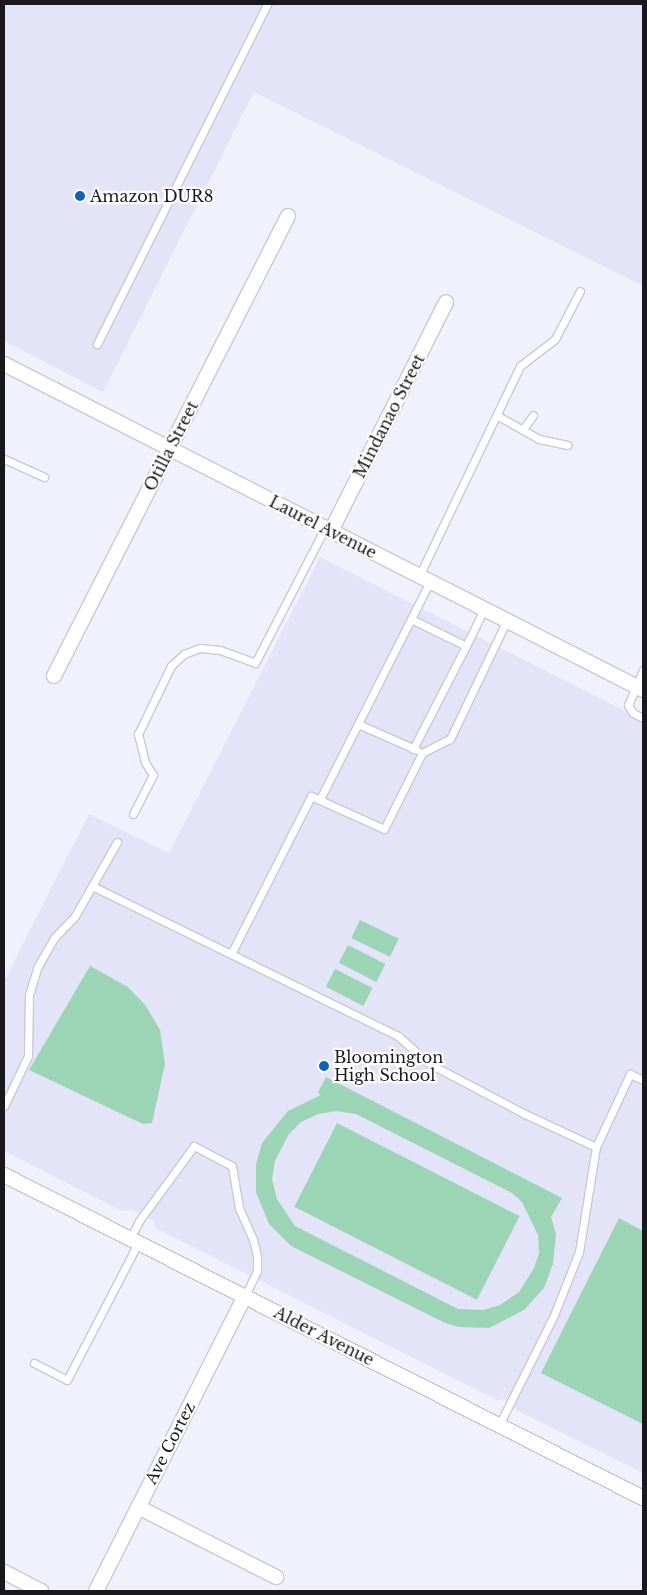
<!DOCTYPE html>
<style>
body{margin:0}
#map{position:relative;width:647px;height:1595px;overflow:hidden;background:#f0f1fd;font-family:"Libre Baskerville",serif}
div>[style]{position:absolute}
.built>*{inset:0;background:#e3e4f7}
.green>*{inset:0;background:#9bd5b5;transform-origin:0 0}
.roads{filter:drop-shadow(1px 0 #c9c9d5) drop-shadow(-1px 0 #c9c9d5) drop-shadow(0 1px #c9c9d5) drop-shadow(0 -1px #c9c9d5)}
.lane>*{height:7px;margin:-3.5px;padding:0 3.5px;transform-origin:3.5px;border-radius:3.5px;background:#fff}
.street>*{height:14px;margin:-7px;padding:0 7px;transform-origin:7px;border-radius:7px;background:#fff}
.dots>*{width:14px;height:14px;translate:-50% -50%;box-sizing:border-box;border:2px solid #fff;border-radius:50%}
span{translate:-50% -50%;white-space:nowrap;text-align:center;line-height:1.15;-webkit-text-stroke:4.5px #fff;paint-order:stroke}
.poi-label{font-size:16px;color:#19191d}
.left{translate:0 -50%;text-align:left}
.street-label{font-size:16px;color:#19191d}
.frame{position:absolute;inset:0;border:5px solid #19191d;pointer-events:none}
</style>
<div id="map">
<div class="built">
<i style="clip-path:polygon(4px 4px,643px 4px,643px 286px,254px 92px,103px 392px,4px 341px)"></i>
<i style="clip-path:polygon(320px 557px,643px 720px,643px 1473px,516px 1410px,504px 1399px,497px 1400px,155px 1228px,154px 1221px,131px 1209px,122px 1211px,4px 1151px,4px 981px,89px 814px,169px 853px)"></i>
</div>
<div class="green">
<i style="left:360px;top:920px;width:43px;height:20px;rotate:26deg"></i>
<i style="left:348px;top:945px;width:42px;height:20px;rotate:27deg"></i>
<i style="clip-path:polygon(90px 966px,128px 987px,146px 1006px,160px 1030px,165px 1064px,152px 1123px,143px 1124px,29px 1070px)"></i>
<i style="left:335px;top:969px;width:42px;height:20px;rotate:27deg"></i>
<i style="clip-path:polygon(evenodd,326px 1077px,562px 1198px,551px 1217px,556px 1234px,553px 1264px,544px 1288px,524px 1310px,489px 1328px,458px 1327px,443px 1322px,291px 1246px,269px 1224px,256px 1192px,256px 1165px,262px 1143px,288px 1111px,321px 1095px,318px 1092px,326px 1077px,336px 1111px,356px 1114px,512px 1193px,522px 1202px,538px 1235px,539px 1253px,534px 1268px,519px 1292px,500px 1305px,483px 1310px,458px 1309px,295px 1226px,277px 1199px,272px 1179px,275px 1161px,289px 1134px,301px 1122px,318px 1114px,336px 1111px)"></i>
<i style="left:337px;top:1123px;width:205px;height:94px;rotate:27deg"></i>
<i style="clip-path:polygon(619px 1218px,643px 1231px,643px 1424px,541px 1373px)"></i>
</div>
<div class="roads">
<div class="lane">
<i style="left:97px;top:344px;width:380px;rotate:-63.4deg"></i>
<i style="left:498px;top:416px;width:47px;rotate:29.3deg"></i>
<i style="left:539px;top:439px;width:29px;rotate:12deg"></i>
<i style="left:523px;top:429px;width:17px;rotate:-54deg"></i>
<i style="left:4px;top:459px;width:44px;rotate:24.2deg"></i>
<i style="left:419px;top:576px;width:233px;rotate:-64.3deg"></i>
<i style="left:520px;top:366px;width:44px;rotate:-37.6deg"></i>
<i style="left:555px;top:339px;width:54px;rotate:-62.5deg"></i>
<i style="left:411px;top:619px;width:61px;rotate:26.1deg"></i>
<i style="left:466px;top:646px;width:41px;rotate:-64.1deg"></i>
<i style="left:643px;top:670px;width:38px;rotate:113deg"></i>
<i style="left:628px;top:705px;width:9px;rotate:58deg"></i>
<i style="left:633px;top:713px;width:11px;rotate:27deg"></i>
<i style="left:358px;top:724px;width:64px;rotate:23.8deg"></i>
<i style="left:413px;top:749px;width:116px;rotate:-62.8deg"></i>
<i style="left:320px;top:799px;width:244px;rotate:-63.2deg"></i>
<i style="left:133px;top:814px;width:44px;rotate:-62.9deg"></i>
<i style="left:153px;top:775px;width:15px;rotate:-122deg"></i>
<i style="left:145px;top:762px;width:29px;rotate:-104deg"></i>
<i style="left:138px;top:734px;width:76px;rotate:-64.1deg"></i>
<i style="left:171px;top:666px;width:18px;rotate:-43deg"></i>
<i style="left:184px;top:654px;width:17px;rotate:-21deg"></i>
<i style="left:200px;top:648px;width:20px;rotate:6deg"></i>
<i style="left:220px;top:650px;width:37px;rotate:20deg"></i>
<i style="left:255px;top:663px;width:152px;rotate:-62.6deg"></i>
<i style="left:92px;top:886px;width:341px;rotate:26.1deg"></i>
<i style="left:398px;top:1036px;width:43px;rotate:41.2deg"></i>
<i style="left:430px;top:1064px;width:107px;rotate:27.8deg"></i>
<i style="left:525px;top:1114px;width:78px;rotate:24.9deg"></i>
<i style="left:596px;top:1147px;width:81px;rotate:-65deg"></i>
<i style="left:630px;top:1074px;width:14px;rotate:25deg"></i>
<i style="left:231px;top:954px;width:177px;rotate:-63.1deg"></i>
<i style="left:311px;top:796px;width:80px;rotate:24.3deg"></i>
<i style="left:384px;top:829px;width:85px;rotate:-63.4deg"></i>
<i style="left:422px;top:753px;width:31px;rotate:-27deg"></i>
<i style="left:450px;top:739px;width:132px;rotate:-64.4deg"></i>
<i style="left:4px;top:1106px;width:55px;rotate:-64.4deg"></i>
<i style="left:28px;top:1056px;width:61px;rotate:-89.1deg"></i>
<i style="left:29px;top:995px;width:30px;rotate:-73deg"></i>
<i style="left:38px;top:966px;width:32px;rotate:-60deg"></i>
<i style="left:54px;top:938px;width:30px;rotate:-46deg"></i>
<i style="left:75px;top:916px;width:85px;rotate:-60.4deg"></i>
<i style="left:130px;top:1239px;width:20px;rotate:-63deg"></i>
<i style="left:139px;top:1221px;width:93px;rotate:-53.7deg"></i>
<i style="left:194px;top:1146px;width:43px;rotate:27.8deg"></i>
<i style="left:232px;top:1166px;width:43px;rotate:80.5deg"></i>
<i style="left:239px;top:1208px;width:34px;rotate:66deg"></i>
<i style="left:253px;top:1239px;width:18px;rotate:77deg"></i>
<i style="left:257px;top:1257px;width:14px;rotate:90deg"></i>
<i style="left:257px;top:1271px;width:28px;rotate:116deg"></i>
<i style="left:34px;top:1363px;width:37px;rotate:27deg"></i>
<i style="left:67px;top:1380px;width:154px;rotate:-62.6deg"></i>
<i style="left:499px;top:1425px;width:123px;rotate:-63.4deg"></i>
<i style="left:554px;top:1315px;width:68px;rotate:-68.4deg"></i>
<i style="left:579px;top:1252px;width:106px;rotate:-80.8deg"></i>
</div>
<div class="street">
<i style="left:4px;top:364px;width:717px;rotate:27.03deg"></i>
<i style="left:331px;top:531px;width:256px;rotate:-63.3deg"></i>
<i style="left:54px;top:676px;width:516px;rotate:-63.04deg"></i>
<i style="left:4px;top:1175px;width:716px;rotate:26.82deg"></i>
<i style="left:138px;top:1507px;width:155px;rotate:26.9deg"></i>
<i style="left:4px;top:1572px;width:42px;rotate:27.2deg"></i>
<i style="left:96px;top:1591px;width:330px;rotate:-63.2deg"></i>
</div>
</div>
<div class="dots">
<i style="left:80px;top:196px;background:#0d65b3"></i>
<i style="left:324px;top:1066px;background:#0d65b3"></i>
</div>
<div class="poi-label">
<span class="left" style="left:90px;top:196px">Amazon DUR8</span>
<span class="left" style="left:334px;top:1066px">Bloomington<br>High School</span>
</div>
<div class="street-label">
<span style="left:389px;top:416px;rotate:-63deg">Mindanao Street</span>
<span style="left:171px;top:446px;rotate:-63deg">Otilla Street</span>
<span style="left:323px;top:527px;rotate:27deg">Laurel Avenue</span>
<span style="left:324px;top:1336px;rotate:27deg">Alder Avenue</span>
<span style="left:170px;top:1443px;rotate:-63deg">Ave Cortez</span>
</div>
<div class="frame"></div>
</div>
